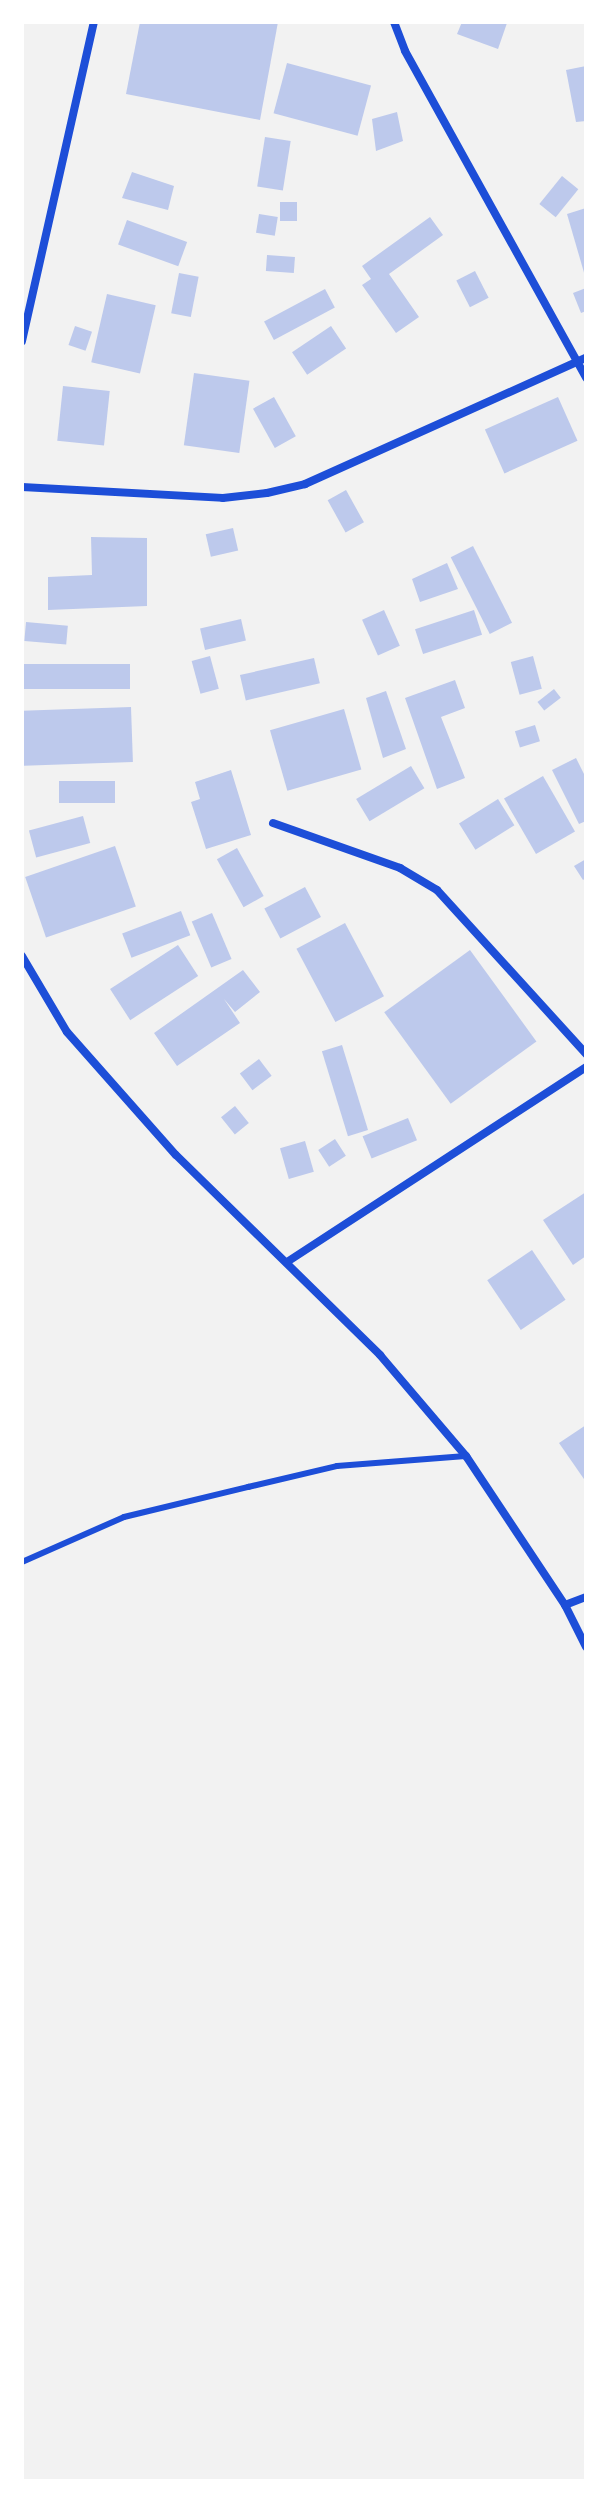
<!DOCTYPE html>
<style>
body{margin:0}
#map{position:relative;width:608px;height:2503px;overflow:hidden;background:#f2f2f2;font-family:Overpass,sans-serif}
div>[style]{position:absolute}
.building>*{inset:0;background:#bdc9ec;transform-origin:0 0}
.service>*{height:6px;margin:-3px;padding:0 3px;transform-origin:3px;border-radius:3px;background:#1d4ed8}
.minor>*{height:8px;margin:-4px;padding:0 4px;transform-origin:4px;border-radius:4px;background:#1d4ed8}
span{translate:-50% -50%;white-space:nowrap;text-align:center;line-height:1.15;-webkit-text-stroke:6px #fff;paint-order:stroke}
.frame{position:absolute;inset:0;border:24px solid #fff;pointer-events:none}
</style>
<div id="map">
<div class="building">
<i style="clip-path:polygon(140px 22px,278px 22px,260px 120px,126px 94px)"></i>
<i style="clip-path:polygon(462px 22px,504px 22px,507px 23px,498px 49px,457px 34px)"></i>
<i style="left:287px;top:63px;width:87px;height:52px;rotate:15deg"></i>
<i style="clip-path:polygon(586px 66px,586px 121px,576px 122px,566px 70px)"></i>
<i style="clip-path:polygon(397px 112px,403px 141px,376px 151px,372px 119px)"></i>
<i style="left:265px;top:137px;width:26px;height:50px;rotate:9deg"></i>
<i style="clip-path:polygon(132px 172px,174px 186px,168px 210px,122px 198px)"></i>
<i style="left:562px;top:176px;width:21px;height:36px;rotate:39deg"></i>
<i style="left:280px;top:202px;width:17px;height:19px"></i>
<i style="clip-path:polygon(586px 208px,586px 275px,585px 276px,567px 214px)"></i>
<i style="left:259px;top:214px;width:19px;height:19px;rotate:9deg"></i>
<i style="clip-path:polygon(430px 217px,443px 235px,389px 274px,419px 317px,396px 333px,362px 285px,371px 279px,362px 266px)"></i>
<i style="left:127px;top:220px;width:64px;height:26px;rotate:20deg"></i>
<i style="left:267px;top:255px;width:28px;height:16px;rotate:4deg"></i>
<i style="left:475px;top:271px;width:30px;height:21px;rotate:63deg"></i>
<i style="left:179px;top:273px;width:20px;height:41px;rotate:11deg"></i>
<i style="clip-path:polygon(586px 288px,586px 311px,581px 313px,573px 293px)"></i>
<i style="left:325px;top:289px;width:21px;height:69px;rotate:62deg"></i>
<i style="left:107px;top:294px;width:50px;height:70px;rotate:13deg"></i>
<i style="left:75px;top:326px;width:18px;height:20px;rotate:19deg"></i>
<i style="left:331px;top:326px;width:27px;height:47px;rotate:56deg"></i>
<i style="left:194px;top:373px;width:56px;height:73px;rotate:8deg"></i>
<i style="left:63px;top:386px;width:47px;height:55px;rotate:6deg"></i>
<i style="left:274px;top:397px;width:45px;height:24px;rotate:61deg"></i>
<i style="left:558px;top:397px;width:48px;height:80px;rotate:66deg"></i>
<i style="left:346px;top:490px;width:37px;height:21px;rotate:61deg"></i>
<i style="left:233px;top:528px;width:23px;height:28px;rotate:77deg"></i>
<i style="clip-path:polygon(91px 537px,147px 538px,147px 606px,48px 610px,48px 577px,92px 575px)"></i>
<i style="left:473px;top:546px;width:86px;height:25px;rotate:63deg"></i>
<i style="clip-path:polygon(447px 563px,458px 589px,420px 602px,412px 579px)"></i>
<i style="left:384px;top:610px;width:39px;height:24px;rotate:66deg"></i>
<i style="left:474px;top:610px;width:26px;height:62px;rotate:72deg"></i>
<i style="left:241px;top:619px;width:22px;height:42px;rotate:77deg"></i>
<i style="left:26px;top:622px;width:42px;height:19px;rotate:5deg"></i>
<i style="left:210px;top:656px;width:34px;height:19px;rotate:75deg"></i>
<i style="left:533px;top:656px;width:34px;height:23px;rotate:75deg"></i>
<i style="left:314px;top:658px;width:26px;height:76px;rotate:77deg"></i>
<i style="left:130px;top:664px;width:25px;height:106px;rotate:90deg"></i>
<i style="clip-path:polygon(455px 680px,465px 708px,441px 717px,465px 778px,437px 789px,405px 698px)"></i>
<i style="left:554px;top:689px;width:11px;height:21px;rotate:52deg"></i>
<i style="clip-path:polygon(386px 691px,406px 749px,383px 758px,366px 698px)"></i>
<i style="left:131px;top:707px;width:55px;height:109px;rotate:88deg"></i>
<i style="left:344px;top:709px;width:63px;height:77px;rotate:74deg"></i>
<i style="left:535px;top:725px;width:17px;height:21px;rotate:73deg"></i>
<i style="clip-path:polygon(576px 758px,586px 778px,586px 821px,579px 824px,552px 770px)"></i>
<i style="left:411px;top:766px;width:26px;height:64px;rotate:59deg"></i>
<i style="clip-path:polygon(231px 770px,251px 835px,206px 849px,191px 802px,200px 799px,195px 782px)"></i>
<i style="left:543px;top:776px;width:64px;height:45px;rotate:60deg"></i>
<i style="left:115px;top:781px;width:22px;height:56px;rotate:90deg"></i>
<i style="left:498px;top:799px;width:31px;height:46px;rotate:58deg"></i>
<i style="left:83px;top:816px;width:28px;height:56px;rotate:75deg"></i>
<i style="left:115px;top:846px;width:64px;height:95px;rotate:71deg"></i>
<i style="left:237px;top:848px;width:55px;height:23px;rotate:61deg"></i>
<i style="clip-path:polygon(586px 859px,586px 878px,583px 880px,574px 866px)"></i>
<i style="left:305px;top:887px;width:34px;height:46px;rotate:62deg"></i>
<i style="left:181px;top:911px;width:26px;height:63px;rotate:69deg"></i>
<i style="left:212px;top:913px;width:50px;height:22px;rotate:67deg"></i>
<i style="left:345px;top:923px;width:83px;height:55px;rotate:62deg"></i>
<i style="left:178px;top:945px;width:37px;height:81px;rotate:57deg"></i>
<i style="left:470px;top:950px;width:113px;height:106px;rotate:54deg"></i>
<i style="clip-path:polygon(243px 970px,260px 992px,235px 1012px,224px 999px,240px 1023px,177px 1066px,154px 1033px)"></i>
<i style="left:342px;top:1045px;width:89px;height:21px;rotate:73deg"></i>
<i style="left:259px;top:1059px;width:21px;height:24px;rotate:53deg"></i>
<i style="left:235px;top:1106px;width:22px;height:18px;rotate:51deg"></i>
<i style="left:408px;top:1118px;width:24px;height:49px;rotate:68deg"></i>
<i style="left:335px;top:1139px;width:20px;height:20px;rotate:57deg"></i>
<i style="left:305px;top:1141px;width:32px;height:26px;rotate:74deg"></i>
<i style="clip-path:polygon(586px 1192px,586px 1256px,573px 1265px,543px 1220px)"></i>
<i style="left:532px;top:1250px;width:60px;height:54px;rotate:56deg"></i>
<i style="clip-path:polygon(586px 1425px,586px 1482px,559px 1443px)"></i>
</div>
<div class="service">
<i style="left:22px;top:1562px;width:111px;rotate:-23.8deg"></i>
<i style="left:124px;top:1517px;width:128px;rotate:-13.6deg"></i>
<i style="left:248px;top:1487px;width:91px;rotate:-13.3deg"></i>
<i style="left:337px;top:1466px;width:129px;rotate:-4.4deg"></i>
</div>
<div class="minor">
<i style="left:394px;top:22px;width:31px;rotate:69deg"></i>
<i style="left:405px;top:51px;width:374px;rotate:61deg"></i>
<i style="left:22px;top:341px;width:327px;rotate:-77.3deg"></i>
<i style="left:22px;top:487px;width:201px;rotate:3.1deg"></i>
<i style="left:223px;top:498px;width:44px;rotate:-6.5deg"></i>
<i style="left:267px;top:493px;width:39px;rotate:-13deg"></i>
<i style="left:305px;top:484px;width:308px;rotate:-24.2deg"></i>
<i style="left:273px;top:823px;width:135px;rotate:19.5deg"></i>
<i style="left:400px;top:868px;width:43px;rotate:30.7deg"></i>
<i style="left:437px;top:890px;width:222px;rotate:47.7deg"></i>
<i style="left:22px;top:956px;width:88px;rotate:59.4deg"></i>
<i style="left:67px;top:1032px;width:164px;rotate:48.5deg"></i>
<i style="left:176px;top:1155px;width:286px;rotate:44.4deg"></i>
<i style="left:380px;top:1355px;width:133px;rotate:49.6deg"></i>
<i style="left:466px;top:1456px;width:179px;rotate:56.4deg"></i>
<i style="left:565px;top:1605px;width:47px;rotate:63.4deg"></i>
<i style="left:287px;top:1262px;width:357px;rotate:-33.1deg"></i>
<i style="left:565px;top:1605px;width:22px;rotate:-21deg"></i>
</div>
<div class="frame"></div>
</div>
